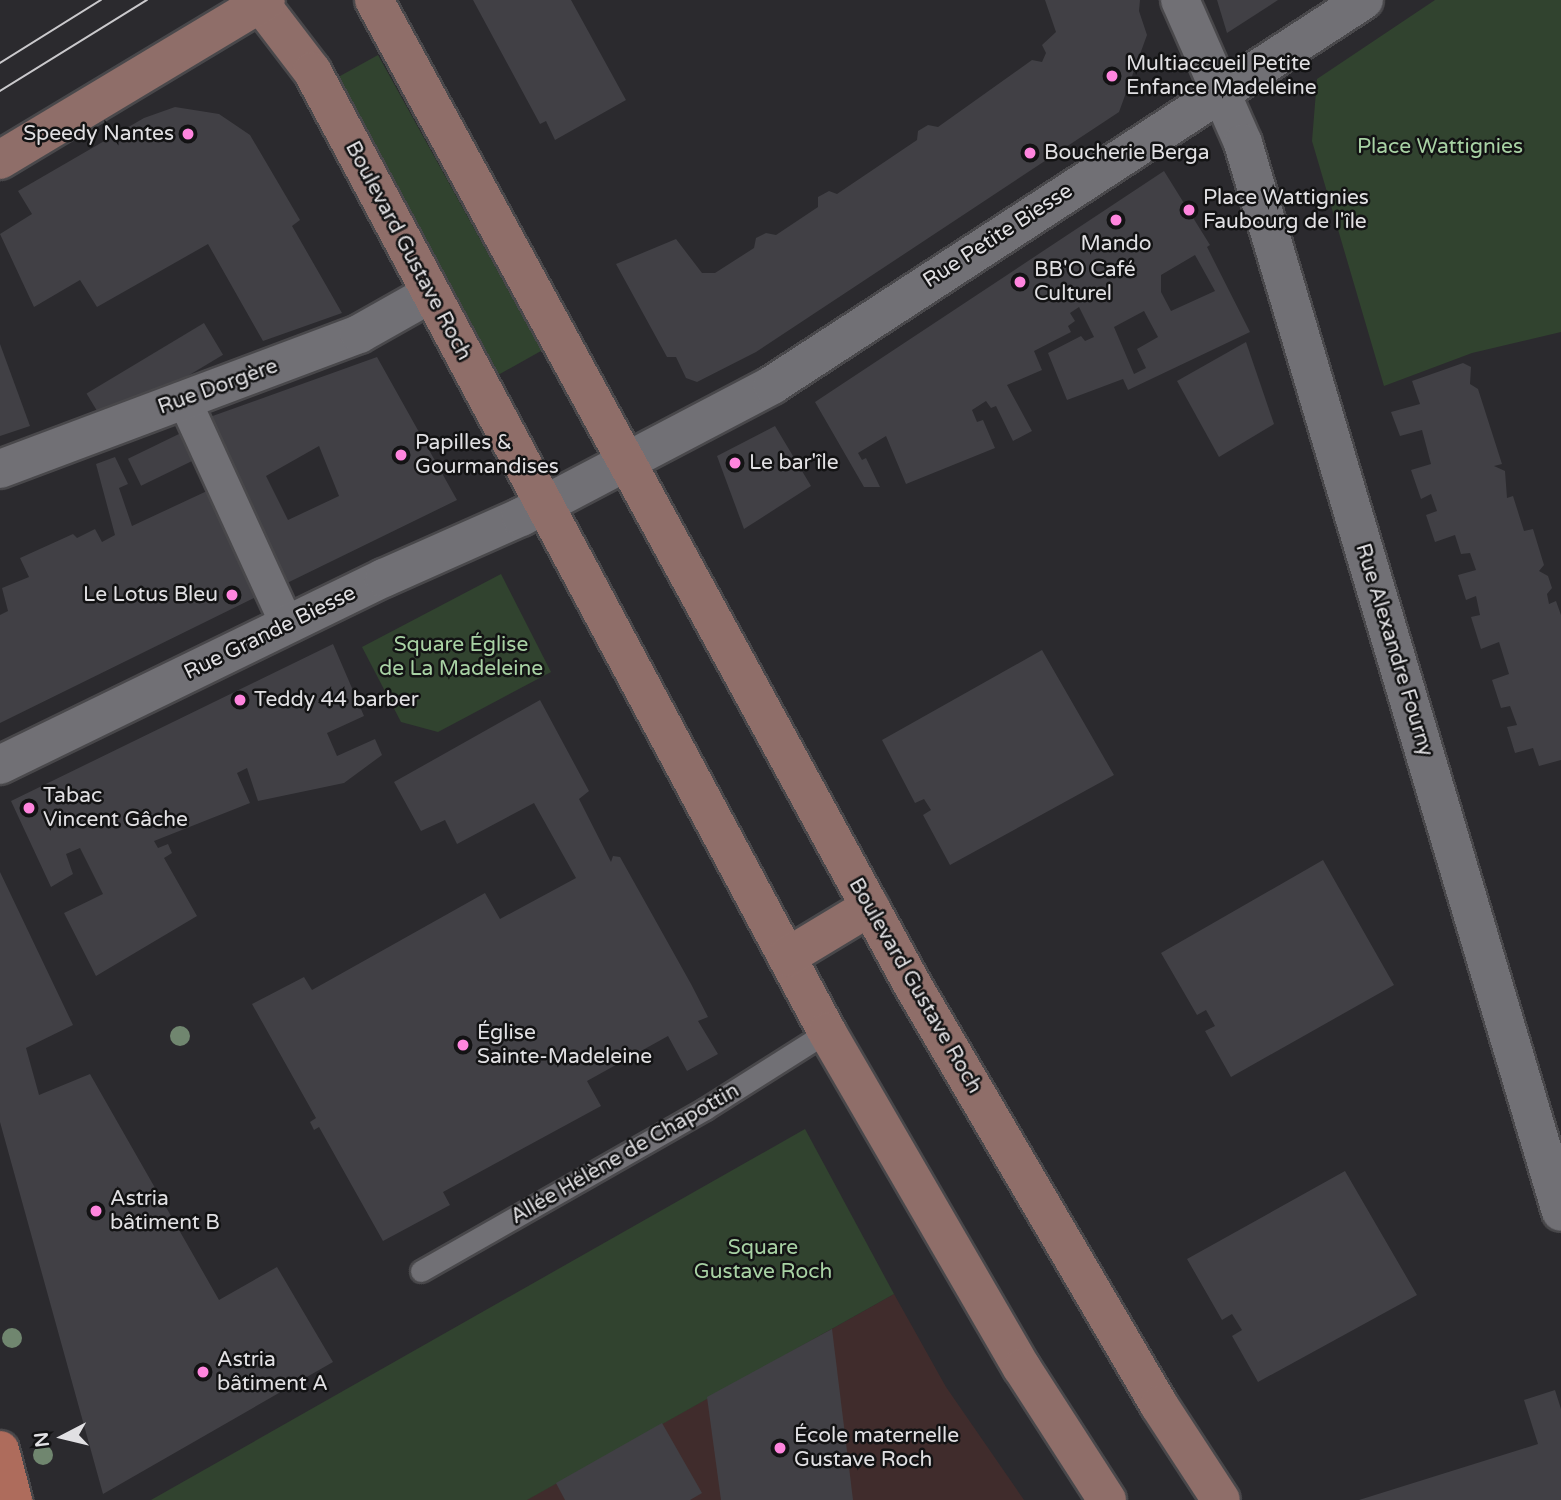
<!DOCTYPE html>
<meta charset="utf-8">
<style>
body{margin:0}
#map{position:relative;width:1561px;height:1500px;overflow:hidden;background:#2b2a2e;font-family:"Varela Round",sans-serif}
div>[style]{position:absolute}
.education>*{inset:0;background:#402c2c}
.green>*{inset:0;background:#31432f;transform-origin:0 0}
.building>*{inset:0;background:#414045;transform-origin:0 0}
.roads{filter:drop-shadow(2px 0 #49484b) drop-shadow(-2px 0 #49484b) drop-shadow(0 2px #49484b) drop-shadow(0 -2px #49484b)}
.service>*{height:21px;margin:-10.5px;padding:0 10.5px;transform-origin:10.5px;border-radius:10.5px;background:#717075}
.pedestrian>*{height:33px;margin:-16.5px;padding:0 16.5px;transform-origin:16.5px;border-radius:16.5px;background:#717075}
.minor>*{height:38px;margin:-19px;padding:0 19px;transform-origin:19px;border-radius:19px;background:#717075}
.secondary>*{height:38px;margin:-19px;padding:0 19px;transform-origin:19px;border-radius:19px;background:#8f6e69}
.primary>*{height:38px;margin:-19px;padding:0 19px;transform-origin:19px;border-radius:19px;background:#ae6c5c}
.tram>*{height:2px;margin:-1px;padding:0 1px;transform-origin:1px;border-radius:1px;background:#cac9cc}
.trees>*{width:20px;height:20px;margin:-10px;border-radius:50%;background:#70866f}
.dots>*{width:19px;height:19px;translate:-50% -50%;box-sizing:border-box;border:4px solid #131314;border-radius:50%}
span{translate:-50% -50%;white-space:nowrap;text-align:center;line-height:1.15;-webkit-text-stroke:5px #131314;paint-order:stroke}
.poi-label{font-size:21px;color:#e1e0e3}
.left{translate:0 -50%;text-align:left}
.right{translate:-100% -50%;text-align:right}
.park-label{font-size:21px;color:#a8d2a4}
.street-label{font-size:21px;color:#e1e0e3}
.north{position:absolute;left:28px;top:1402px;width:70px;height:70px;-webkit-text-stroke:5px #131314;paint-order:stroke;rotate:263deg;font-size:19px;font-weight:700;line-height:28px;text-align:center;color:#e1e0e3}
.north::after{content:'';display:block;margin:auto;width:24px;height:32px;background:#e1e0e3;clip-path:polygon(50% 0,100% 100%,50% 72%,0 100%)}
</style>
<div id="map">
<div class="education">
<i style="clip-path:polygon(894px 1294px,946px 1387px,1024px 1500px,526px 1500px)"></i>
</div>
<div class="green">
<i style="clip-path:polygon(1435px 0,1561px 0,1561px 332px,1472px 353px,1384px 386px,1312px 141px,1317px 79px)"></i>
<i style="left:378px;top:55px;width:338px;height:49px;rotate:61deg"></i>
<i style="clip-path:polygon(501px 574px,551px 672px,438px 732px,401px 722px,362px 647px)"></i>
<i style="clip-path:polygon(805px 1129px,894px 1294px,527px 1500px,151px 1500px)"></i>
</div>
<div class="building">
<i style="clip-path:polygon(473px 0,571px 0,626px 100px,555px 140px,546px 121px,540px 124px)"></i>
<i style="clip-path:polygon(1045px 0,1140px 0,1139px 11px,1147px 35px,1119px 112px,756px 352px,697px 382px,686px 378px,676px 357px,667px 357px,616px 264px,676px 239px,702px 273px,715px 273px,754px 248px,756px 238px,766px 233px,776px 235px,818px 207px,818px 197px,829px 191px,837px 194px,917px 140px,918px 131px,928px 125px,938px 127px,1032px 60px,1042px 62px,1046px 53px,1042px 45px,1056px 32px)"></i>
<i style="clip-path:polygon(1217px 0,1278px 0,1227px 33px)"></i>
<i style="clip-path:polygon(175px 107px,219px 114px,250px 135px,300px 220px,292px 226px,342px 313px,263px 341px,208px 244px,97px 307px,80px 280px,34px 307px,0 234px,32px 214px,18px 191px,144px 118px)"></i>
<i style="clip-path:polygon(evenodd,1164px 171px,1210px 245px,1207px 247px,1250px 332px,1128px 390px,1123px 379px,1067px 400px,1048px 353px,1081px 336px,1085px 341px,1094px 337px,1079px 307px,1070px 313px,1075px 321px,1068px 326px,1071px 332px,1034px 351px,1042px 370px,1007px 385px,1032px 431px,1013px 441px,996px 406px,991px 408px,986px 401px,972px 410px,977px 422px,983px 420px,995px 448px,906px 484px,886px 436px,858px 453px,862px 460px,866px 458px,880px 487px,864px 487px,815px 402px,1164px 171px,1195px 255px,1215px 291px,1171px 311px,1161px 292px,1161px 275px,1195px 255px,1164px 171px,1144px 311px,1158px 337px,1137px 349px,1146px 368px,1134px 374px,1114px 327px,1144px 311px)"></i>
<i style="left:204px;top:323px;width:37px;height:137px;rotate:59deg"></i>
<i style="clip-path:polygon(1246px 342px,1274px 424px,1219px 457px,1177px 381px)"></i>
<i style="clip-path:polygon(0 344px,30px 426px,0 436px)"></i>
<i style="clip-path:polygon(evenodd,377px 357px,457px 500px,285px 584px,207px 418px,377px 357px,319px 446px,339px 496px,288px 520px,266px 476px,319px 446px)"></i>
<i style="clip-path:polygon(1463px 363px,1471px 367px,1470px 384px,1478px 389px,1502px 464px,1494px 466px,1505px 471px,1507px 498px,1513px 496px,1524px 531px,1533px 529px,1544px 565px,1539px 571px,1548px 576px,1552px 588px,1547px 594px,1549px 604px,1556px 601px,1561px 615px,1561px 760px,1539px 766px,1533px 748px,1515px 753px,1507px 727px,1517px 725px,1510px 706px,1501px 708px,1492px 680px,1509px 674px,1499px 642px,1481px 649px,1471px 617px,1480px 615px,1476px 596px,1466px 600px,1458px 575px,1476px 570px,1470px 553px,1461px 554px,1455px 535px,1435px 542px,1426px 515px,1437px 511px,1431px 494px,1421px 499px,1411px 470px,1431px 464px,1422px 430px,1400px 436px,1391px 412px,1420px 404px,1412px 381px)"></i>
<i style="clip-path:polygon(775px 426px,811px 486px,744px 529px,717px 456px)"></i>
<i style="left:181px;top:433px;width:30px;height:59px;rotate:64deg"></i>
<i style="clip-path:polygon(115px 457px,128px 484px,119px 488px,132px 526px,207px 491px,258px 596px,0 723px,0 615px,8px 611px,2px 588px,29px 577px,20px 558px,73px 534px,77px 538px,95px 529px,102px 542px,115px 535px,96px 464px)"></i>
<i style="clip-path:polygon(333px 644px,364px 716px,327px 733px,337px 756px,375px 739px,382px 755px,344px 783px,258px 801px,247px 768px,237px 773px,250px 803px,154px 841px,158px 848px,168px 844px,172px 853px,164px 858px,197px 916px,96px 976px,64px 913px,103px 894px,80px 848px,66px 854px,73px 874px,51px 887px,11px 801px)"></i>
<i style="clip-path:polygon(1042px 650px,1114px 775px,950px 865px,923px 815px,931px 810px,924px 799px,915px 803px,882px 740px)"></i>
<i style="clip-path:polygon(540px 700px,589px 791px,579px 799px,611px 862px,613px 856px,620px 857px,691px 984px,708px 1017px,698px 1021px,718px 1054px,687px 1071px,668px 1036px,587px 1081px,601px 1106px,443px 1192px,450px 1205px,383px 1241px,319px 1127px,314px 1130px,310px 1122px,316px 1118px,252px 1004px,304px 977px,312px 990px,485px 893px,500px 919px,576px 878px,534px 803px,457px 844px,445px 820px,421px 831px,394px 782px)"></i>
<i style="clip-path:polygon(1323px 860px,1394px 985px,1231px 1077px,1205px 1031px,1215px 1026px,1206px 1010px,1197px 1015px,1161px 953px)"></i>
<i style="clip-path:polygon(0 872px,73px 1025px,26px 1048px,39px 1095px,90px 1074px,219px 1300px,277px 1267px,333px 1362px,103px 1494px,0 1122px)"></i>
<i style="clip-path:polygon(1345px 1171px,1417px 1295px,1258px 1382px,1232px 1336px,1242px 1330px,1232px 1314px,1222px 1320px,1187px 1259px)"></i>
<i style="clip-path:polygon(832px 1329px,853px 1500px,721px 1500px,707px 1397px)"></i>
<i style="clip-path:polygon(1555px 1390px,1561px 1409px,1561px 1500px,1359px 1500px,1538px 1444px,1524px 1400px)"></i>
<i style="clip-path:polygon(662px 1423px,702px 1493px,690px 1500px,565px 1500px,556px 1483px)"></i>
</div>
<div class="roads">
<div class="service">
<i style="left:421px;top:1271px;width:327px;rotate:-29.7deg"></i>
<i style="left:705px;top:1109px;width:144px;rotate:-32.3deg"></i>
</div>
<div class="pedestrian">
<i style="left:184px;top:400px;width:247px;rotate:65.4deg"></i>
</div>
<div class="minor">
<i style="left:1180px;top:0;width:156px;rotate:66.2deg"></i>
<i style="left:1243px;top:143px;width:1115px;rotate:73.43deg"></i>
<i style="left:0;top:469px;width:384px;rotate:-20.6deg"></i>
<i style="left:359px;top:334px;width:81px;rotate:-29.4deg"></i>
<i style="left:0;top:765px;width:427px;rotate:-26deg"></i>
<i style="left:384px;top:578px;width:150px;rotate:-24deg"></i>
<i style="left:521px;top:517px;width:284px;rotate:-27.7deg"></i>
<i style="left:772px;top:385px;width:706px;rotate:-33.04deg"></i>
</div>
<div class="secondary">
<i style="left:374px;top:0;width:1121px;rotate:61.33deg"></i>
<i style="left:912px;top:984px;width:488px;rotate:59.6deg"></i>
<i style="left:1159px;top:1405px;width:113px;rotate:56.9deg"></i>
<i style="left:260px;top:3px;width:86px;rotate:52.6deg"></i>
<i style="left:312px;top:71px;width:1090px;rotate:61.81deg"></i>
<i style="left:827px;top:1032px;width:388px;rotate:59.9deg"></i>
<i style="left:1022px;top:1368px;width:157px;rotate:57.2deg"></i>
<i style="left:0;top:160px;width:310px;rotate:-31deg"></i>
<i style="left:787px;top:957px;width:97px;rotate:-31.1deg"></i>
</div>
<div class="primary">
<i style="left:0;top:1450px;width:52px;rotate:75.4deg"></i>
</div>
</div>
<div class="tram">
<i style="left:0;top:63px;width:119px;rotate:-32deg"></i>
<i style="left:0;top:91px;width:173px;rotate:-31.8deg"></i>
</div>
<div class="trees">
<i style="left:180px;top:1036px"></i>
<i style="left:12px;top:1338px"></i>
<i style="left:43px;top:1455px"></i>
</div>
<div class="dots">
<i style="left:1112px;top:76px;background:#ff85de"></i>
<i style="left:188px;top:134px;background:#ff85de"></i>
<i style="left:1030px;top:153px;background:#ff85de"></i>
<i style="left:1189px;top:210px;background:#ff85de"></i>
<i style="left:1116px;top:220px;background:#ff85de"></i>
<i style="left:1020px;top:282px;background:#ff85de"></i>
<i style="left:401px;top:455px;background:#ff85de"></i>
<i style="left:735px;top:463px;background:#ff85de"></i>
<i style="left:232px;top:595px;background:#ff85de"></i>
<i style="left:240px;top:700px;background:#ff85de"></i>
<i style="left:29px;top:808px;background:#ff85de"></i>
<i style="left:463px;top:1045px;background:#ff85de"></i>
<i style="left:96px;top:1211px;background:#ff85de"></i>
<i style="left:203px;top:1372px;background:#ff85de"></i>
<i style="left:780px;top:1448px;background:#ff85de"></i>
</div>
<div class="poi-label">
<span class="left" style="left:1126px;top:76px">Multiaccueil Petite<br>Enfance Madeleine</span>
<span class="right" style="left:174px;top:134px">Speedy Nantes</span>
<span class="left" style="left:1044px;top:153px">Boucherie Berga</span>
<span class="left" style="left:1203px;top:210px">Place Wattignies<br>Faubourg de l'île</span>
<span style="left:1116px;top:244px">Mando</span>
<span class="left" style="left:1034px;top:282px">BB'O Café<br>Culturel</span>
<span class="left" style="left:415px;top:455px">Papilles &amp;<br>Gourmandises</span>
<span class="left" style="left:749px;top:463px">Le bar'île</span>
<span class="right" style="left:218px;top:595px">Le Lotus Bleu</span>
<span class="left" style="left:254px;top:700px">Teddy 44 barber</span>
<span class="left" style="left:43px;top:808px">Tabac<br>Vincent Gâche</span>
<span class="left" style="left:477px;top:1045px">Église<br>Sainte-Madeleine</span>
<span class="left" style="left:110px;top:1211px">Astria<br>bâtiment B</span>
<span class="left" style="left:217px;top:1372px">Astria<br>bâtiment A</span>
<span class="left" style="left:794px;top:1448px">École maternelle<br>Gustave Roch</span>
</div>
<div class="park-label">
<span style="left:1440px;top:147px">Place Wattignies</span>
<span style="left:461px;top:657px">Square Église<br>de La Madeleine</span>
<span style="left:763px;top:1260px">Square<br>Gustave Roch</span>
</div>
<div class="street-label">
<span style="left:998px;top:236px;rotate:-33deg">Rue Petite Biesse</span>
<span style="left:408px;top:251px;rotate:62deg">Boulevard Gustave Roch</span>
<span style="left:218px;top:387px;rotate:-20deg">Rue Dorgère</span>
<span style="left:270px;top:633px;rotate:-26deg">Rue Grande Biesse</span>
<span style="left:1394px;top:650px;rotate:73deg">Rue Alexandre Fourny</span>
<span style="left:915px;top:986px;rotate:60deg">Boulevard Gustave Roch</span>
<span style="left:625px;top:1154px;rotate:-30deg">Allée Hélène de Chapottin</span>
</div>
<div class="north">N</div>
</div>
